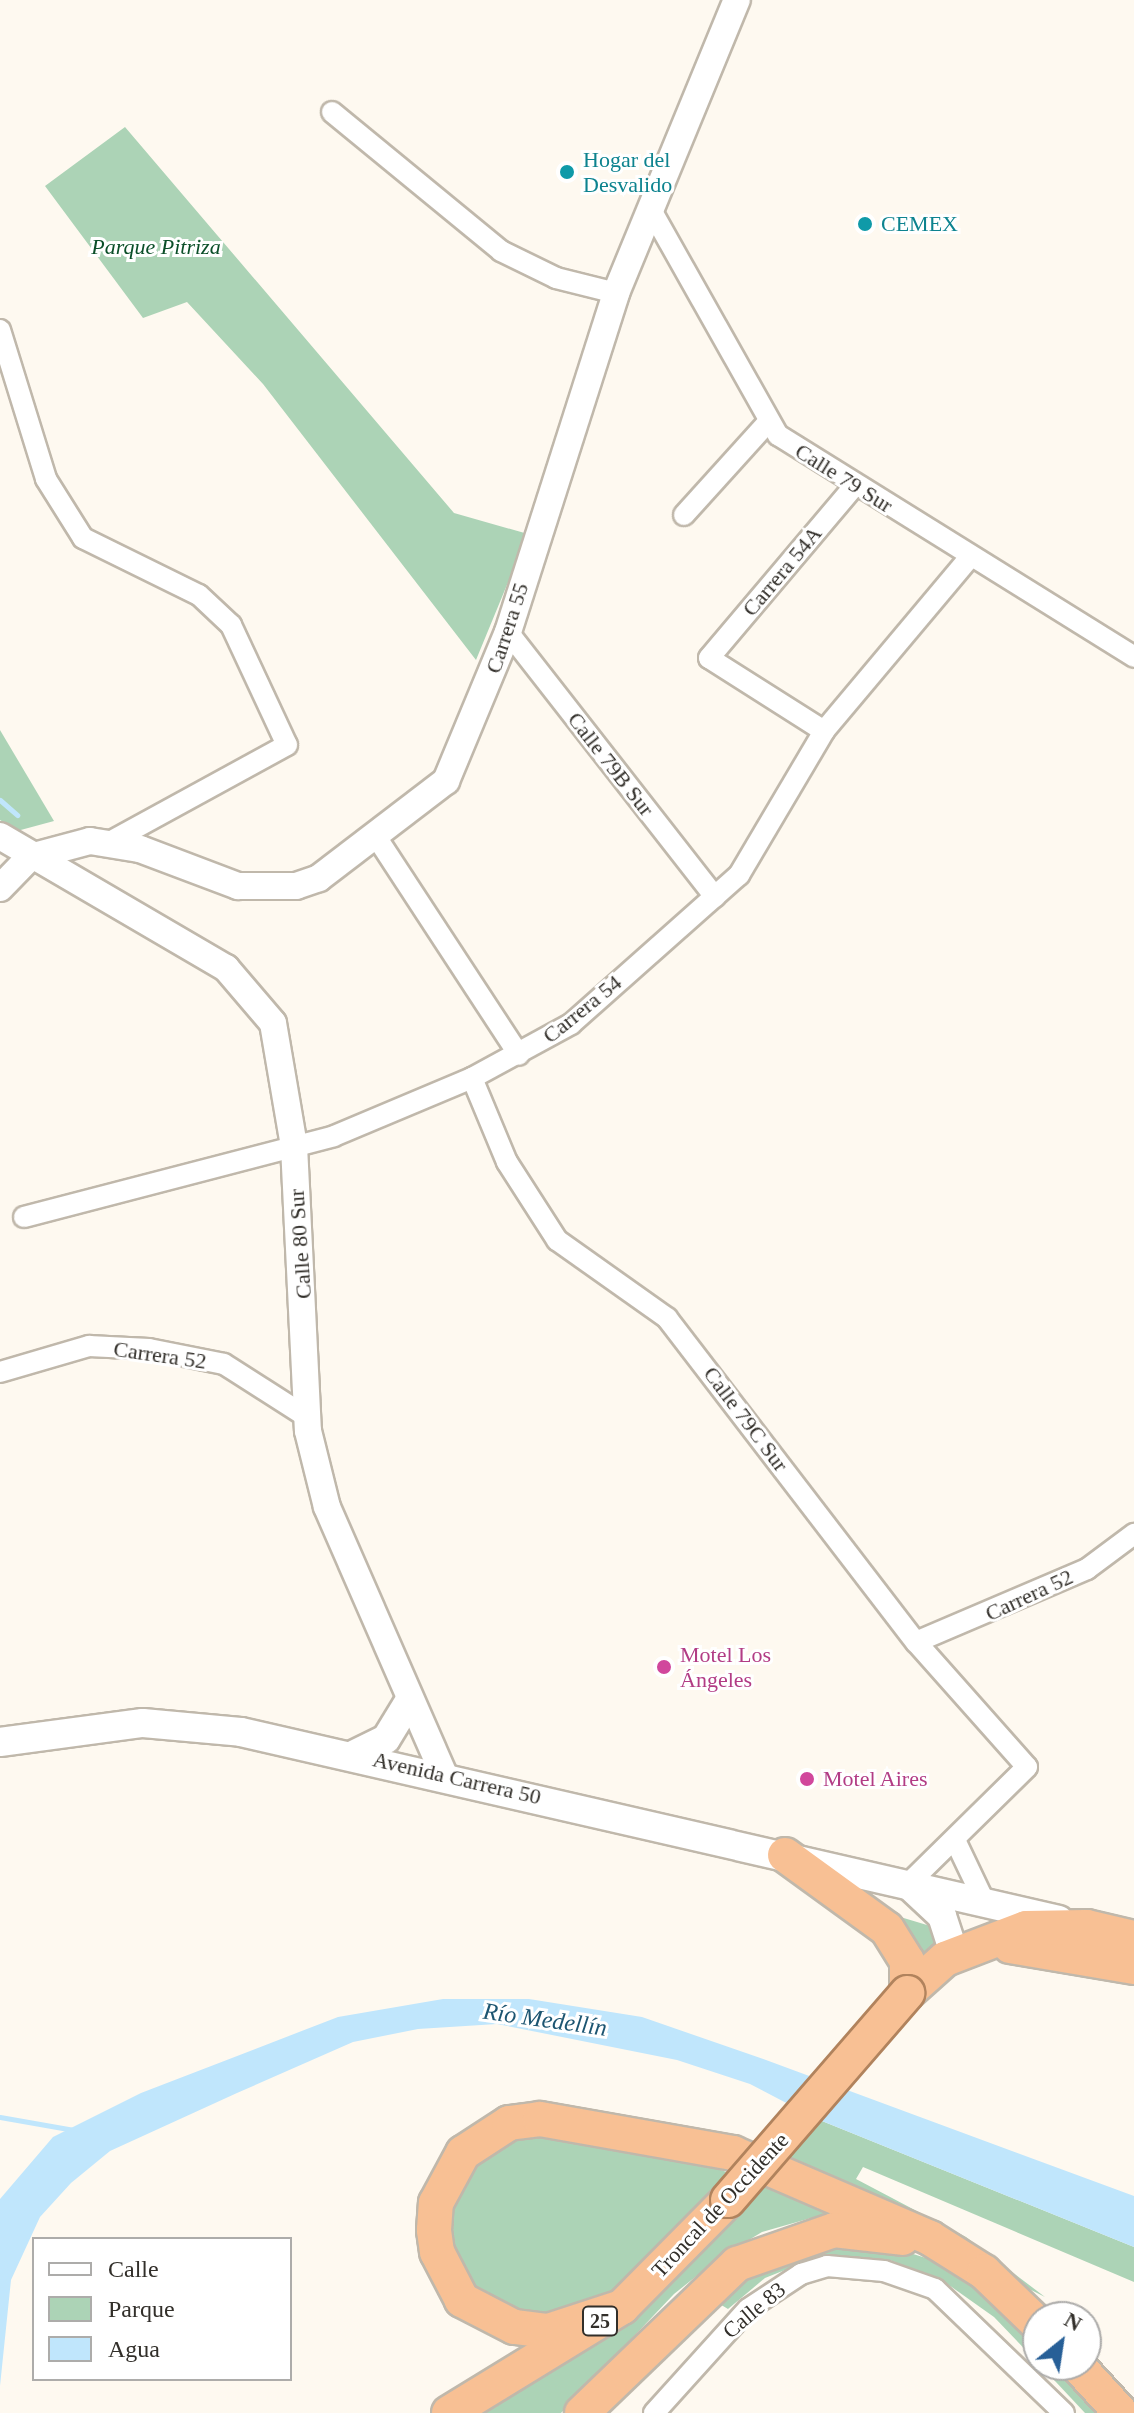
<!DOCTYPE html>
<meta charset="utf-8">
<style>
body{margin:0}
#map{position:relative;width:1134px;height:2413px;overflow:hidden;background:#fef9f0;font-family:Georgia,serif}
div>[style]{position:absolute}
.green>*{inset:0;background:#acd3b6}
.water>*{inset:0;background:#c0e6fc}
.stream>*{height:5px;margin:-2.5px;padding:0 2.5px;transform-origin:2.5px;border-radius:2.5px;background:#c0e6fc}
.roads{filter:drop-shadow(2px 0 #c0b8ab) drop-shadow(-2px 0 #c0b8ab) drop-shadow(0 2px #c0b8ab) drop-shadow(0 -2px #c0b8ab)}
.minor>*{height:20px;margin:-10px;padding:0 10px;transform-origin:10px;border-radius:10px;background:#fff}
.tertiary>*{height:26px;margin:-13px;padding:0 13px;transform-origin:13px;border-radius:13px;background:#fff}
.secondary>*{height:28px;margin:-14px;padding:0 14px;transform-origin:14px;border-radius:14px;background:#fff}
.trunk>*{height:34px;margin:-17px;padding:0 17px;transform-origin:17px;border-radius:17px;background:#f8c094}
.bridges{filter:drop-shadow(2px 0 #b1835d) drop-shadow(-2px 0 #b1835d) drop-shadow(0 2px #b1835d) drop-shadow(0 -2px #b1835d)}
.trunk-bridge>*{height:34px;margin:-17px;padding:0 17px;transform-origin:17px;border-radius:17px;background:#f8c094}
.dots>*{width:22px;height:22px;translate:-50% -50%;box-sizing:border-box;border:4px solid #fff;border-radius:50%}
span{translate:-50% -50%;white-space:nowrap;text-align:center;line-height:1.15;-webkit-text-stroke:6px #fff;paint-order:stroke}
.shield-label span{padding:2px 6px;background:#fff;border:2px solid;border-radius:6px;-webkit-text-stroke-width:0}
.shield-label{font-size:20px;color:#322f2a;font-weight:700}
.culture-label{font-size:22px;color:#0d838f}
.left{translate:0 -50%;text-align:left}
.park-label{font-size:22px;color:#0b4f29;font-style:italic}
.street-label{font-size:22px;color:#322f2a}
.hotel-label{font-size:22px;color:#b23c85}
.water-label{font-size:24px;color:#1c5571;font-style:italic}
.legend{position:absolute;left:32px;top:2237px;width:260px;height:144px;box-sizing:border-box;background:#fff;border:2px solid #adacaa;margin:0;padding:10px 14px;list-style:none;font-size:24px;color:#322f2a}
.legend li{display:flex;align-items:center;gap:16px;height:40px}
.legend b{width:40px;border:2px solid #adacaa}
.north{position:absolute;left:1022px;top:2301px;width:80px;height:80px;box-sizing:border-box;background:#fff;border:2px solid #adacaa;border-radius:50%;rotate:30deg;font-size:22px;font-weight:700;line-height:32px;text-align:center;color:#322f2a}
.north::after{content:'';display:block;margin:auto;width:28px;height:36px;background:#275f97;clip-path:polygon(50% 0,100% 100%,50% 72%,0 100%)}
</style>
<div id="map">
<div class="green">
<i style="clip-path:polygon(125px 127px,454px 513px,528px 534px,476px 660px,263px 384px,187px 302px,143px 318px,45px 186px)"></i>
<i style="clip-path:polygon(0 730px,54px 821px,17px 831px,0 820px)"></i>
<i style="clip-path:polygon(877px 1910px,937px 1928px,944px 1942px,920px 1957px)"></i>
<i style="clip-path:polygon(817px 2119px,1134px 2247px,1134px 2282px,863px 2167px,856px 2179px,966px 2237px,1045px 2297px,779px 2163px)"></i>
<i style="clip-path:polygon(516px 2132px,683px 2156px,866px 2224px,811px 2218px,762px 2232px,719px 2258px,674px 2294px,561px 2413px,467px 2413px,634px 2312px,740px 2210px,609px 2297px,565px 2317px,491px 2309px,449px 2260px,446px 2204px,459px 2177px)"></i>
<i style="clip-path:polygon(814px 2246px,891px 2247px,948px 2265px,1003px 2305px,1038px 2342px,1038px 2363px,994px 2317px,946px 2283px,890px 2260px,820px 2256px,765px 2278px,728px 2309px,718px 2303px,758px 2269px)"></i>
<i style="clip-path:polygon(1040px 2365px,1060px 2365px,1105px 2413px,1085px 2413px)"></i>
</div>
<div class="water">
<i style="clip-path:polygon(443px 1999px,529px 1999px,642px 2017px,766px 2060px,1134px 2196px,1134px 2247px,817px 2119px,750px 2084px,677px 2060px,497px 2024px,418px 2029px,353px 2042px,237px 2093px,110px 2151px,71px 2183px,40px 2217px,11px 2280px,0 2386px,0 2199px,53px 2137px,141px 2093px,338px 2017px)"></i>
</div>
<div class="stream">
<i style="left:0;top:800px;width:23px;rotate:41deg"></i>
<i style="left:0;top:2117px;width:75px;rotate:10deg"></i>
</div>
<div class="roads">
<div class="minor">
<i style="left:332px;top:112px;width:219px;rotate:39.4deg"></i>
<i style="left:501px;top:251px;width:61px;rotate:26.1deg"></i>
<i style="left:556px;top:278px;width:62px;rotate:14deg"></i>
<i style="left:650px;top:208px;width:261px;rotate:60.6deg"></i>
<i style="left:778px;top:435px;width:420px;rotate:31.9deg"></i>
<i style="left:0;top:330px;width:156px;rotate:72.8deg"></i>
<i style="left:46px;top:479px;width:70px;rotate:57.9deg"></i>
<i style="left:83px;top:538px;width:129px;rotate:26.2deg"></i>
<i style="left:199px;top:595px;width:44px;rotate:43.2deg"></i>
<i style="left:231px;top:625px;width:132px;rotate:65deg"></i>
<i style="left:287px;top:745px;width:202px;rotate:151.3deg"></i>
<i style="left:684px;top:515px;width:125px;rotate:-47.9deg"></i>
<i style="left:508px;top:632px;width:336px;rotate:52deg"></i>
<i style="left:824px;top:731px;width:136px;rotate:-147.6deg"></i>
<i style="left:709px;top:658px;width:226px;rotate:-49.8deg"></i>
<i style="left:377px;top:838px;width:259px;rotate:56.8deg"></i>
<i style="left:472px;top:1078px;width:91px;rotate:67.4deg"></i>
<i style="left:507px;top:1162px;width:93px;rotate:57.3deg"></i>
<i style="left:557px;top:1240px;width:135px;rotate:35.3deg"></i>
<i style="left:667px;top:1318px;width:409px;rotate:52.5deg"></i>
<i style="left:916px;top:1642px;width:167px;rotate:48.4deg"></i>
<i style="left:1027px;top:1767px;width:167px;rotate:135.5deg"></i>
<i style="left:24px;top:1217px;width:320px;rotate:-14.6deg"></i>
<i style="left:334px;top:1136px;width:150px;rotate:-22.8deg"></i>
<i style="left:472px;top:1078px;width:113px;rotate:-28.6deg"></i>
<i style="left:571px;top:1024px;width:225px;rotate:-41.6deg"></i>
<i style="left:739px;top:875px;width:167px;rotate:-59.4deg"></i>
<i style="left:824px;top:731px;width:227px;rotate:-50deg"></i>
<i style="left:0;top:1372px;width:93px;rotate:-16.3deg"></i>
<i style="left:89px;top:1346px;width:60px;rotate:2.9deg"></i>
<i style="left:149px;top:1349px;width:76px;rotate:11.3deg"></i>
<i style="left:224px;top:1364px;width:98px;rotate:32.6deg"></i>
<i style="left:916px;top:1642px;width:186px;rotate:-23.1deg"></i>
<i style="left:1087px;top:1569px;width:59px;rotate:-36.7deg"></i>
<i style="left:955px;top:1840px;width:70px;rotate:64.5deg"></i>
<i style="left:654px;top:2413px;width:140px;rotate:-47.9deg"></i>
<i style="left:748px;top:2309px;width:64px;rotate:-33.4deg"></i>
<i style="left:801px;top:2274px;width:27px;rotate:-17deg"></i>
<i style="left:827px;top:2266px;width:57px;rotate:5deg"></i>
<i style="left:884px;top:2271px;width:54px;rotate:19.4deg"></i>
<i style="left:935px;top:2289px;width:179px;rotate:43.9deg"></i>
</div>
<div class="tertiary">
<i style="left:0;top:836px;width:262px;rotate:30.3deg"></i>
<i style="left:226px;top:968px;width:72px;rotate:49.5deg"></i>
<i style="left:273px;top:1023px;width:125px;rotate:80.3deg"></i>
<i style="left:294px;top:1146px;width:285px;rotate:87.2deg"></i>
<i style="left:308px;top:1431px;width:78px;rotate:76deg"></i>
<i style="left:327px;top:1507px;width:292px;rotate:66.4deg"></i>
<i style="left:0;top:888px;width:43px;rotate:-45.9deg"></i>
<i style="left:30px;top:857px;width:62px;rotate:-14.9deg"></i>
<i style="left:90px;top:841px;width:51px;rotate:9.1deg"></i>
<i style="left:140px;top:849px;width:105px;rotate:20.7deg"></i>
<i style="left:238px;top:886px;width:58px"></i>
<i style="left:296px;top:886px;width:24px;rotate:-19deg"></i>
<i style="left:319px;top:878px;width:160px;rotate:-37.4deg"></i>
<i style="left:446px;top:781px;width:161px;rotate:-67.4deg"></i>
<i style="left:508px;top:632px;width:356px;rotate:-72.3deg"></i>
<i style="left:616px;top:293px;width:317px;rotate:-67.6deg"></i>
</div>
<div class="secondary">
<i style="left:0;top:1742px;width:144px;rotate:-7.6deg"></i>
<i style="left:143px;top:1723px;width:98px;rotate:5.2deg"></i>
<i style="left:241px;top:1732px;width:839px;rotate:12.94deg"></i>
<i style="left:355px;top:1754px;width:34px;rotate:-26deg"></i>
<i style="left:386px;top:1739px;width:42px;rotate:-58.6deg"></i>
<i style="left:912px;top:1888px;width:41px;rotate:43deg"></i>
<i style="left:942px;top:1916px;width:39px;rotate:72deg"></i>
</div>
<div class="trunk">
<i style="left:785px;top:1855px;width:126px;rotate:36deg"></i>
<i style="left:887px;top:1929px;width:38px;rotate:58deg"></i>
<i style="left:907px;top:1961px;width:32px;rotate:90deg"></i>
<i style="left:1010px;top:1946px;width:126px;rotate:9.6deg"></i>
<i style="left:907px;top:1993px;width:51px;rotate:-41.8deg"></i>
<i style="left:945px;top:1959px;width:87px;rotate:-20.9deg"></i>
<i style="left:1026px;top:1928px;width:61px;rotate:-0.9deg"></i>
<i style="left:1087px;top:1927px;width:48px;rotate:13.2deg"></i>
<i style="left:622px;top:2307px;width:78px;rotate:162deg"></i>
<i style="left:548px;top:2331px;width:34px;rotate:-173deg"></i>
<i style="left:514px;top:2327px;width:59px;rotate:-152.6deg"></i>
<i style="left:462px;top:2300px;width:54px;rotate:-117.5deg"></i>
<i style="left:437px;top:2252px;width:22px;rotate:-98deg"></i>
<i style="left:434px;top:2230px;width:27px;rotate:-86deg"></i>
<i style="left:436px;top:2203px;width:57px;rotate:-61.6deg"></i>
<i style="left:463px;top:2153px;width:55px;rotate:-33.1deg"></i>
<i style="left:509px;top:2123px;width:31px;rotate:-7deg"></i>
<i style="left:540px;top:2119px;width:196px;rotate:10deg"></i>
<i style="left:733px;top:2153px;width:215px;rotate:23.3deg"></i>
<i style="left:930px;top:2238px;width:64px;rotate:32.2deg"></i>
<i style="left:984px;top:2272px;width:75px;rotate:43.9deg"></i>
<i style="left:1077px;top:2365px;width:65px;rotate:47.5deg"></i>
<i style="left:449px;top:2413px;width:203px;rotate:-31.5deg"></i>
<i style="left:622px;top:2307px;width:151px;rotate:-45.3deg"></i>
<i style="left:582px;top:2413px;width:215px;rotate:-43.9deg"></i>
<i style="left:737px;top:2264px;width:103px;rotate:-19.3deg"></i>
<i style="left:834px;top:2230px;width:69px;rotate:6.6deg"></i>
</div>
</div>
<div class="bridges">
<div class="trunk-bridge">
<i style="left:728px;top:2200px;width:274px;rotate:-49.1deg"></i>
</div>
</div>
<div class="dots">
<i style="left:567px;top:172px;background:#0f9aa8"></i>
<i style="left:865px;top:224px;background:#0f9aa8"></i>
<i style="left:664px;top:1667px;background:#d1479c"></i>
<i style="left:807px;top:1779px;background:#d1479c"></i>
</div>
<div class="shield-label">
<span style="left:600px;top:2321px">25</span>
</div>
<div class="culture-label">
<span class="left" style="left:583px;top:172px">Hogar del<br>Desvalido</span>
<span class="left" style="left:881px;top:224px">CEMEX</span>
</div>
<div class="park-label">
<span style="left:156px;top:247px">Parque Pitriza</span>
</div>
<div class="street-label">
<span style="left:844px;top:478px;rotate:32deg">Calle 79 Sur</span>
<span style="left:782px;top:571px;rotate:-50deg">Carrera 54A</span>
<span style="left:507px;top:628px;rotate:-72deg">Carrera 55</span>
<span style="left:611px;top:764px;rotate:52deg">Calle 79B Sur</span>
<span style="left:582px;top:1009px;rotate:-39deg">Carrera 54</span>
<span style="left:300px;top:1244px;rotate:-94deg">Calle 80 Sur</span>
<span style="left:160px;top:1355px;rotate:8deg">Carrera 52</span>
<span style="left:746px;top:1419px;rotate:53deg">Calle 79C Sur</span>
<span style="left:1029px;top:1595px;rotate:-25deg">Carrera 52</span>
<span style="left:457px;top:1778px;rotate:13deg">Avenida Carrera 50</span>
<span style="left:720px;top:2205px;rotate:-47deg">Troncal de Occidente</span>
<span style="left:754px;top:2310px;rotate:-40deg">Calle 83</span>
</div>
<div class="hotel-label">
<span class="left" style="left:680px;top:1667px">Motel Los<br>Ángeles</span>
<span class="left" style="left:823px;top:1779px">Motel Aires</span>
</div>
<div class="water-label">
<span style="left:545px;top:2020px;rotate:8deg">Río Medellín</span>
</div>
<ul class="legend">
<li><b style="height:10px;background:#fff"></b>Calle</li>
<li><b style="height:22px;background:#acd3b6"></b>Parque</li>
<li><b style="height:22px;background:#c0e6fc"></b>Agua</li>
</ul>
<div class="north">N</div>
</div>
